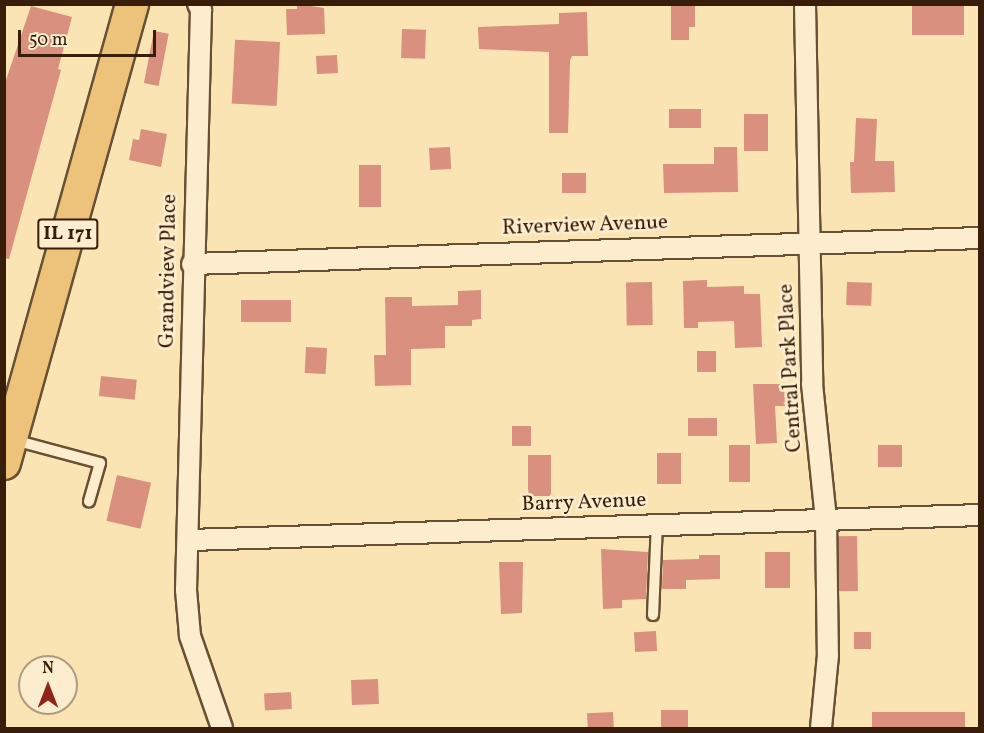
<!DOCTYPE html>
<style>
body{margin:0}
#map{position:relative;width:984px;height:733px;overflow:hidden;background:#fae4b3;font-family:Vollkorn,serif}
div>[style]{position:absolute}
.building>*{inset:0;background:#d9907e;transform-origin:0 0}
.roads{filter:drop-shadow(2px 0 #685034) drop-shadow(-2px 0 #685034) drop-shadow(0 2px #685034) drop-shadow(0 -2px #685034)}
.service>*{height:10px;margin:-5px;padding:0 5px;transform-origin:5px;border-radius:5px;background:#fcedce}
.minor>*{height:20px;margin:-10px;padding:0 10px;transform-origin:10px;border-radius:10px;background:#fcedce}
.primary>*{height:32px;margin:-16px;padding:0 16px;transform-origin:16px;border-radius:16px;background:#edc27a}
span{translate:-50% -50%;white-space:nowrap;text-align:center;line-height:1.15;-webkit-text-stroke:5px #fcedce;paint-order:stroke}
.shield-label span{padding:2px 4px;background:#fcedce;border:2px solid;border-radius:4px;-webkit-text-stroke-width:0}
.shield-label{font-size:20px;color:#381e0a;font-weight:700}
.street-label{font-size:21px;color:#381e0a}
.frame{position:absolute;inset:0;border:6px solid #381e0a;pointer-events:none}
.north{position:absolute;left:18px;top:655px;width:60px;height:60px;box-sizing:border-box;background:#fcedce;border:2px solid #ae9a80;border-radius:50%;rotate:0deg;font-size:16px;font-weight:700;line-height:24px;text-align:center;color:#381e0a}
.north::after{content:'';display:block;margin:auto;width:21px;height:27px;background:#8f2418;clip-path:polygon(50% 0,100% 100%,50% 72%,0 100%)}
.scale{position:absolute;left:18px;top:30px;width:138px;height:27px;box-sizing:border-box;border:3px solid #381e0a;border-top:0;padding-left:8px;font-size:18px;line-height:21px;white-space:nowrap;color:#381e0a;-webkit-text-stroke:4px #fcedce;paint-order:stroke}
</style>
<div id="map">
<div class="building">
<i style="clip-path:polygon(297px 4px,324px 8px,325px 34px,287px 35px,286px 9px,297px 9px)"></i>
<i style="clip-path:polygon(671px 4px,695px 4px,695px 27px,689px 27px,689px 40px,671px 40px)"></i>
<i style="left:912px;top:4px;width:52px;height:31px"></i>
<i style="clip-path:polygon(31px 6px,72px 17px,58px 69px,61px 70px,9px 259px,4px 258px,4px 86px)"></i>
<i style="clip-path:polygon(587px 12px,588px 56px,572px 56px,570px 61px,568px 133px,549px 133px,549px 52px,479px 49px,478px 27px,559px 24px,559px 13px)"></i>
<i style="left:402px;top:29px;width:24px;height:29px;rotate:2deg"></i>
<i style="left:154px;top:31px;width:15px;height:53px;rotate:11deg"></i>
<i style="left:280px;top:42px;width:64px;height:45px;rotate:93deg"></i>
<i style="left:337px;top:55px;width:18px;height:21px;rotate:87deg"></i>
<i style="left:669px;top:109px;width:32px;height:19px"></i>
<i style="left:744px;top:114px;width:24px;height:37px"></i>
<i style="clip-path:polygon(856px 118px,877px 119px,875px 161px,894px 161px,895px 192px,851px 193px,850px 162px,854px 162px)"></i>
<i style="clip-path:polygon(141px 129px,167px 134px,161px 167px,129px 160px,133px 139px,139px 140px)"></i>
<i style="left:450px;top:147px;width:22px;height:21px;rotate:87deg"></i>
<i style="clip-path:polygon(714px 147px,737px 147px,738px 192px,664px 193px,663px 164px,714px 164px)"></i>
<i style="left:359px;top:165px;width:22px;height:42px"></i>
<i style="left:562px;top:173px;width:24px;height:20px"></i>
<i style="clip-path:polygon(707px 280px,707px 287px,744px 286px,744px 294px,760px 294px,762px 347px,735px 348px,734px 321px,698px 322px,698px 328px,684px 328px,683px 281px)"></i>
<i style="left:652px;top:282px;width:43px;height:26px;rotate:89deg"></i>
<i style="left:847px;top:282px;width:25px;height:23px;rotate:2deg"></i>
<i style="clip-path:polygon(481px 290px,481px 319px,472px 320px,472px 326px,445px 326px,445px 348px,411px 349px,411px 385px,375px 386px,374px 355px,386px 355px,385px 297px,412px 297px,412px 306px,458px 305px,458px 291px)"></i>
<i style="left:241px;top:300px;width:50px;height:22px"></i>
<i style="left:306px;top:347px;width:21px;height:26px;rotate:3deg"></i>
<i style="left:697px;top:351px;width:19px;height:21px"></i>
<i style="left:101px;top:376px;width:36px;height:20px;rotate:6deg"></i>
<i style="clip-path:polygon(753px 384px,784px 384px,785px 406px,775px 406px,777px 443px,756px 444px)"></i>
<i style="left:688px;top:418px;width:29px;height:18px"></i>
<i style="left:531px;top:426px;width:20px;height:19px;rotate:90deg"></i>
<i style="left:729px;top:445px;width:21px;height:37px"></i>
<i style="left:878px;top:445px;width:24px;height:22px"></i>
<i style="left:657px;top:453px;width:24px;height:31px"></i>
<i style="left:528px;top:455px;width:23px;height:41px"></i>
<i style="left:117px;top:475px;width:35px;height:47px;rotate:13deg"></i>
<i style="left:857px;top:536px;width:55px;height:19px;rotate:89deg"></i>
<i style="clip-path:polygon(601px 549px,648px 552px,646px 599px,622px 600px,622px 608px,603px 609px)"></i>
<i style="left:765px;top:552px;width:25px;height:36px"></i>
<i style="clip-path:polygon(699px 555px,720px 555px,720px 579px,686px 580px,686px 589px,662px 589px,663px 560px,699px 559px)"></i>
<i style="clip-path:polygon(499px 562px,523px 562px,522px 613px,501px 614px)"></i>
<i style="left:656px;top:631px;width:20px;height:22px;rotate:87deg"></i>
<i style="left:871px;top:632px;width:17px;height:17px;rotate:90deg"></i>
<i style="left:378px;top:679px;width:25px;height:27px;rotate:88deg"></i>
<i style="left:291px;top:692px;width:17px;height:27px;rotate:87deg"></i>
<i style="left:688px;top:710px;width:19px;height:27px;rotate:90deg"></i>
<i style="left:613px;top:712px;width:17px;height:26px;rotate:87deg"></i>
<i style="left:872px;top:712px;width:93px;height:17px"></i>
</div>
<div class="roads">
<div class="service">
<i style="left:14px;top:440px;width:89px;rotate:15deg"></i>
<i style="left:100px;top:463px;width:40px;rotate:106deg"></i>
<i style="left:653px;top:615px;width:90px;rotate:-87.5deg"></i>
</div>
<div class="minor">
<i style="left:198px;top:4px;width:7px;rotate:63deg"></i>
<i style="left:201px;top:10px;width:580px;rotate:91.48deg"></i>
<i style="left:186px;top:590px;width:46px;rotate:85deg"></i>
<i style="left:190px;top:636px;width:97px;rotate:70.8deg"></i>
<i style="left:805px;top:4px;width:380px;rotate:88.9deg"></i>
<i style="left:812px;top:384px;width:136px;rotate:84.1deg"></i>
<i style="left:826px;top:519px;width:136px;rotate:89.2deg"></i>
<i style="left:828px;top:655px;width:73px;rotate:95.5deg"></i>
<i style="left:192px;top:264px;width:788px;rotate:-1.89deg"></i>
<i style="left:190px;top:540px;width:790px;rotate:-1.81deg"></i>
</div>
<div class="primary">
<i style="left:4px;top:463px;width:477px;rotate:-74.4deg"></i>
</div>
</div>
<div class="shield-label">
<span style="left:68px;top:234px">IL 171</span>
</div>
<div class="street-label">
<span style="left:585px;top:226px;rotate:-2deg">Riverview Avenue</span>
<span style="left:169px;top:271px;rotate:-89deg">Grandview Place</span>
<span style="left:791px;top:368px;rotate:-93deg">Central Park Place</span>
<span style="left:584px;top:503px;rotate:-2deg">Barry Avenue</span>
</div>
<div class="frame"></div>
<div class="north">N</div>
<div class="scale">50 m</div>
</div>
